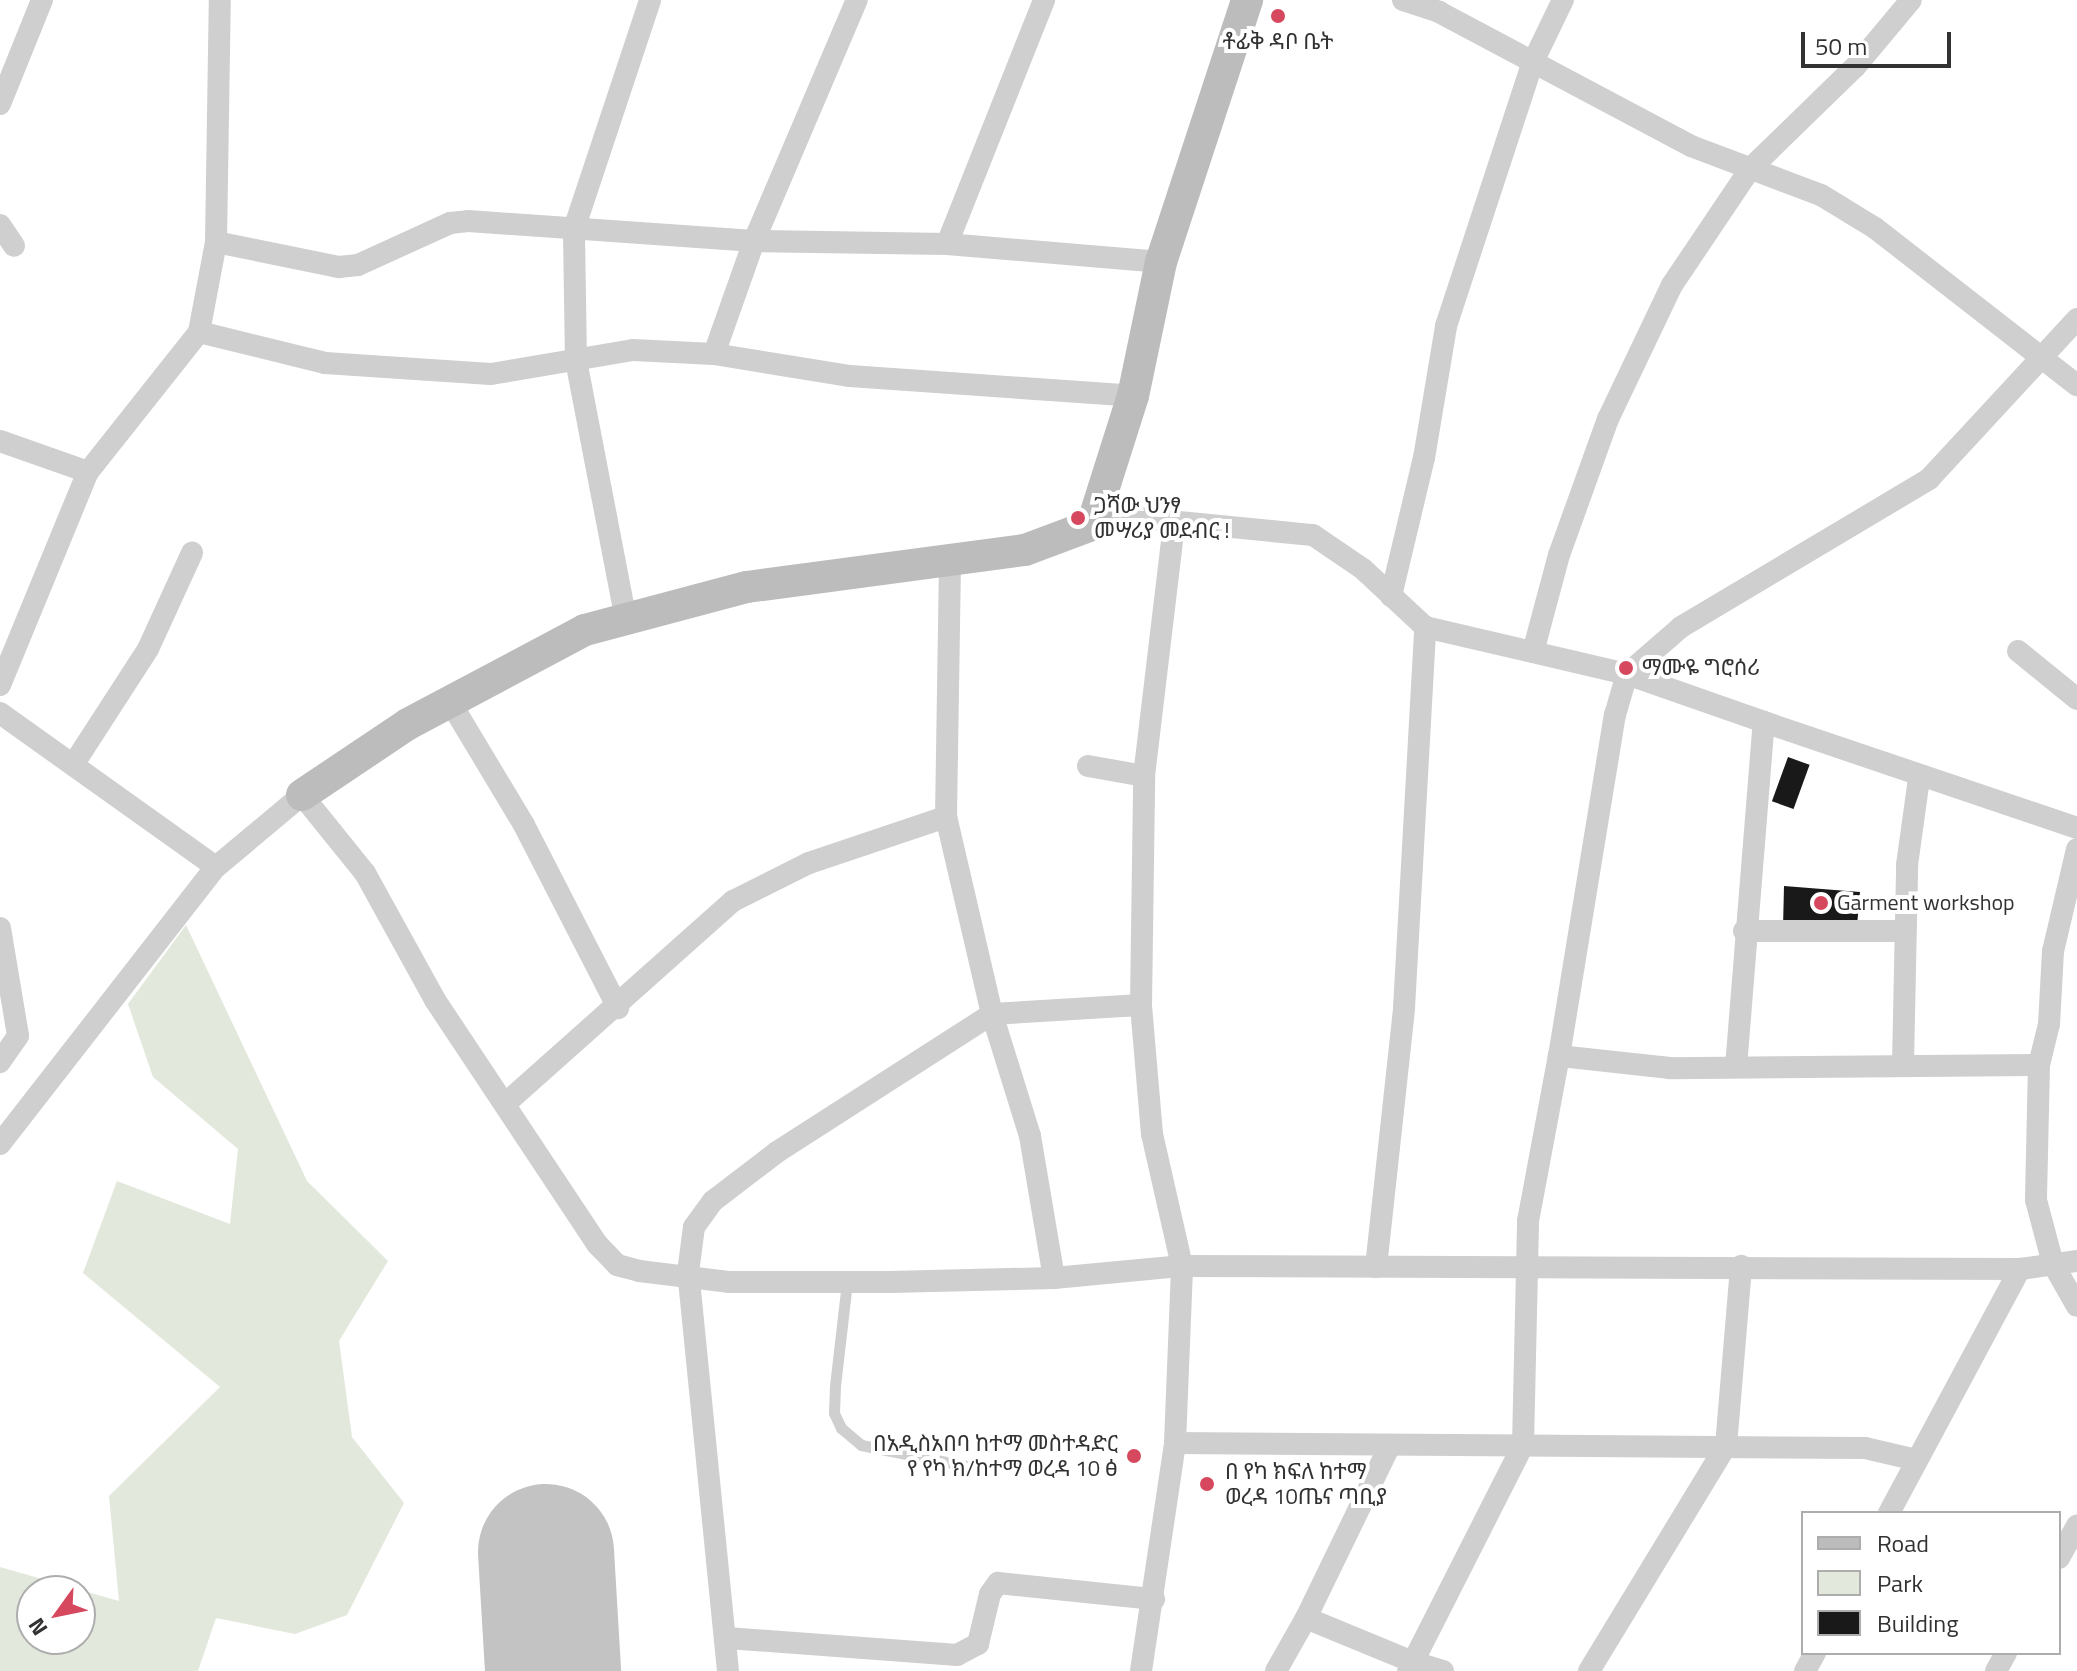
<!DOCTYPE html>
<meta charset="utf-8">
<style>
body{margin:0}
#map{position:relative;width:2077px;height:1671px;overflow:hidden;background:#fff;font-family:"Titillium Web","Noto Sans Ethiopic",sans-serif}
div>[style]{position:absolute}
.green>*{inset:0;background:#e3e8dc}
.runway>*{height:136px;margin:-68px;padding:0 68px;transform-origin:68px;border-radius:68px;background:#c3c3c3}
.building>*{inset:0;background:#191919;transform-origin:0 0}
.lane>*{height:11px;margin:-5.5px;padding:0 5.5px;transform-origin:5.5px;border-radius:5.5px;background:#cfcfcf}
.street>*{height:22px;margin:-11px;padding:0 11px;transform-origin:11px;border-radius:11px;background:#cfcfcf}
.secondary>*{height:32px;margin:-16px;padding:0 16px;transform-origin:16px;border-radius:16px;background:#bcbcbc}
.dots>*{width:22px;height:22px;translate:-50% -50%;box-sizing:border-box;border:4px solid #fff;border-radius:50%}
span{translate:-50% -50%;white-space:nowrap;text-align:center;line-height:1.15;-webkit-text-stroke:8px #fff;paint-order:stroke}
.poi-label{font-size:22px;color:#323232}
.left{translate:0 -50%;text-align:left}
.right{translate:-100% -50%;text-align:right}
.legend{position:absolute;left:1801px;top:1511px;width:260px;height:144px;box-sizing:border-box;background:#fff;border:2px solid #adadad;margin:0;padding:10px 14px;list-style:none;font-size:24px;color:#323232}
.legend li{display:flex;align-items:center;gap:16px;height:40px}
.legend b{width:40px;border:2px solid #adadad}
.north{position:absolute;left:16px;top:1575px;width:80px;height:80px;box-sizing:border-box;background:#fff;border:2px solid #adadad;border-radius:50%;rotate:237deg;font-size:22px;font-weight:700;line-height:32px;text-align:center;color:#323232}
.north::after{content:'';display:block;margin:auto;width:28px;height:36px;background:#d5485e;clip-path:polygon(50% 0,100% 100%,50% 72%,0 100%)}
.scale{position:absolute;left:1801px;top:32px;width:150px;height:36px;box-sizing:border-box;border:4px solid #323232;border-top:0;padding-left:10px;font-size:24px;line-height:28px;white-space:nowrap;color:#323232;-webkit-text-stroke:6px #fff;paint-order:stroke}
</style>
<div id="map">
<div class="green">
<i style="clip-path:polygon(evenodd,186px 925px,307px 1181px,388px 1261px,339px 1341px,352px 1437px,404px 1503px,347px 1615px,295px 1634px,216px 1618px,198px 1671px,0 1671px,0 1567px,119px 1601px,109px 1496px,220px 1387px,83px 1273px,117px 1181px,230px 1224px,238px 1149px,153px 1077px,128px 1004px,186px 925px,32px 1591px,80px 1591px,80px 1639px,32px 1639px,32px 1591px)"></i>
</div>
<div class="runway">
<i style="left:546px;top:1552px;width:119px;rotate:86.6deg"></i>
</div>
<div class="building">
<i style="left:1788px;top:757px;width:23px;height:47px;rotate:20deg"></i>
<i style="clip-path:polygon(1784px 886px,1860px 892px,1857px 926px,1783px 928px)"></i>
</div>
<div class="lane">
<i style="left:847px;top:1282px;width:104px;rotate:96.6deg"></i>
<i style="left:835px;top:1385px;width:28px;rotate:92deg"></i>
<i style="left:834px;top:1413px;width:17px;rotate:65deg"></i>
<i style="left:841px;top:1428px;width:26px;rotate:40deg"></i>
<i style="left:861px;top:1445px;width:112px;rotate:11.3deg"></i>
</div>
<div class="street">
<i style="left:1403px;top:0;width:38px;rotate:18deg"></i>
<i style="left:1439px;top:12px;width:285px;rotate:28deg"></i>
<i style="left:1691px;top:146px;width:139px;rotate:20.7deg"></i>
<i style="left:1821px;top:195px;width:63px;rotate:31.4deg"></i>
<i style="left:1875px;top:228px;width:256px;rotate:37.9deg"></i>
<i style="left:0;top:104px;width:112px;rotate:-68deg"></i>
<i style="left:0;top:225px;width:25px;rotate:56deg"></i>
<i style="left:216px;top:242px;width:242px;rotate:-89.1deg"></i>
<i style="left:947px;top:244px;width:263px;rotate:-68.3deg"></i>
<i style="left:199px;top:332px;width:92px;rotate:-79.3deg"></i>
<i style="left:216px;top:242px;width:126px;rotate:11.5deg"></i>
<i style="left:339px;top:267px;width:19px;rotate:-6deg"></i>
<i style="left:358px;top:265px;width:101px;rotate:-24.5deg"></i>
<i style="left:450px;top:223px;width:18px;rotate:-6deg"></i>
<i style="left:468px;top:221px;width:287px;rotate:4deg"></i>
<i style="left:754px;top:241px;width:193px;rotate:0.9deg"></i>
<i style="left:947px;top:244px;width:215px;rotate:4.8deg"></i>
<i style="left:714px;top:354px;width:120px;rotate:-70.5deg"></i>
<i style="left:754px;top:241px;width:262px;rotate:-66.9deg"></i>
<i style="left:0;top:441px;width:93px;rotate:19.4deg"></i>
<i style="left:1098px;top:514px;width:216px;rotate:5.6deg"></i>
<i style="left:1313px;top:535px;width:60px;rotate:34.2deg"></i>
<i style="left:1363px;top:569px;width:85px;rotate:43.1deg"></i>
<i style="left:1425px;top:627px;width:207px;rotate:13.1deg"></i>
<i style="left:1627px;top:674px;width:145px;rotate:19.3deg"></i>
<i style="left:1391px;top:596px;width:142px;rotate:-76.6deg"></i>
<i style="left:1424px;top:458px;width:134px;rotate:-80.5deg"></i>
<i style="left:1446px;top:326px;width:276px;rotate:-71.8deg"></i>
<i style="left:1532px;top:64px;width:71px;rotate:-64.2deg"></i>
<i style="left:626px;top:620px;width:264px;rotate:-100.9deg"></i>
<i style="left:576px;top:361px;width:132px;rotate:-90.9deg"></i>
<i style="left:574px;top:229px;width:241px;rotate:-71.6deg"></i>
<i style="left:2018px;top:651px;width:76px;rotate:39.1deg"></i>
<i style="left:1533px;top:652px;width:100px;rotate:-75deg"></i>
<i style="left:1559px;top:555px;width:145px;rotate:-70.2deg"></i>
<i style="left:1608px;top:419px;width:148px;rotate:-64.5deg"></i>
<i style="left:1672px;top:285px;width:140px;rotate:-56.1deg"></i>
<i style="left:1750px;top:169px;width:146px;rotate:-44.2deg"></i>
<i style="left:1855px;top:67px;width:87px;rotate:-50.1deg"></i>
<i style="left:0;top:685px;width:230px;rotate:-67.6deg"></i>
<i style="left:88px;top:472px;width:179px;rotate:-51.6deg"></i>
<i style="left:199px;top:332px;width:130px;rotate:13.8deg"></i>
<i style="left:325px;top:363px;width:166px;rotate:3.8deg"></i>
<i style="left:491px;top:374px;width:144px;rotate:-9.6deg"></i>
<i style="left:633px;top:350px;width:81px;rotate:2.8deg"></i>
<i style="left:714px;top:354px;width:138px;rotate:9.2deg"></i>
<i style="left:850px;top:376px;width:284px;rotate:4deg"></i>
<i style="left:449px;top:700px;width:146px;rotate:59deg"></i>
<i style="left:524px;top:825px;width:206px;rotate:62.8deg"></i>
<i style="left:0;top:713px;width:265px;rotate:35.5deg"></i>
<i style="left:73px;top:765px;width:138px;rotate:-57.1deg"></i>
<i style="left:148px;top:649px;width:106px;rotate:-65.4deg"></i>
<i style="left:1088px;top:766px;width:57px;rotate:10.1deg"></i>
<i style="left:2077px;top:849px;width:105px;rotate:103.2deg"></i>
<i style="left:2053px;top:951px;width:73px;rotate:93.1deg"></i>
<i style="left:2049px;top:1024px;width:42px;rotate:103.7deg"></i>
<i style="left:2039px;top:1065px;width:135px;rotate:91.3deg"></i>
<i style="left:2036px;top:1200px;width:66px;rotate:75.1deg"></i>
<i style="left:2053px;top:1264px;width:48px;rotate:60.3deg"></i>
<i style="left:0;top:928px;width:109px;rotate:80.5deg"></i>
<i style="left:18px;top:1036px;width:32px;rotate:125deg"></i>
<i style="left:1744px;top:931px;width:161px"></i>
<i style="left:1903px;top:1064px;width:199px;rotate:-88.8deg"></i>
<i style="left:1907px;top:865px;width:88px;rotate:-82.1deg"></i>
<i style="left:2039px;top:1065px;width:369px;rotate:179.5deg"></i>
<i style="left:1670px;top:1068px;width:112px;rotate:-173.8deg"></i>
<i style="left:1559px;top:1056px;width:346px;rotate:-80.7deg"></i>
<i style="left:1615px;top:715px;width:43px;rotate:-73.7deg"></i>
<i style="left:1627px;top:674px;width:72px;rotate:-41deg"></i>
<i style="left:1681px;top:627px;width:289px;rotate:-30.8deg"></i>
<i style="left:1929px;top:479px;width:218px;rotate:-47.2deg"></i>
<i style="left:1736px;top:1067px;width:346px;rotate:-85.4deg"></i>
<i style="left:1764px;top:722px;width:330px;rotate:18.7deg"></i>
<i style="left:505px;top:1104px;width:305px;rotate:-41.7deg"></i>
<i style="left:733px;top:901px;width:85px;rotate:-26.6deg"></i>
<i style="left:809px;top:863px;width:145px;rotate:-18.6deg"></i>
<i style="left:0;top:1144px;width:351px;rotate:-52.1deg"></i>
<i style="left:216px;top:867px;width:112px;rotate:-39.9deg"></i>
<i style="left:302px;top:795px;width:100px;rotate:51.1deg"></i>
<i style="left:365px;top:873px;width:145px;rotate:61.1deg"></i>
<i style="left:435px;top:1000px;width:293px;rotate:56.4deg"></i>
<i style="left:597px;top:1244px;width:29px;rotate:46deg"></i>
<i style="left:617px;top:1265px;width:23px;rotate:15deg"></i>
<i style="left:639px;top:1271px;width:92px;rotate:6.9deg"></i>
<i style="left:730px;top:1282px;width:160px"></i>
<i style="left:890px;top:1282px;width:164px;rotate:-1.4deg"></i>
<i style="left:1054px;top:1278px;width:129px;rotate:-5.4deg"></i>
<i style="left:1182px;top:1266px;width:838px;rotate:0.21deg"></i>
<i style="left:2020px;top:1269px;width:58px;rotate:-8deg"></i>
<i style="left:1376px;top:1267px;width:261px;rotate:-83.8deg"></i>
<i style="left:1404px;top:1008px;width:382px;rotate:-86.8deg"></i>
<i style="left:1054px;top:1278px;width:144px;rotate:-99.6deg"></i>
<i style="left:1030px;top:1136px;width:128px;rotate:-107.3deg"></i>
<i style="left:992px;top:1014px;width:149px;rotate:-3.5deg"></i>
<i style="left:1175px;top:1443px;width:690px;rotate:0.42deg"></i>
<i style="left:1865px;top:1448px;width:53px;rotate:13deg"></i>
<i style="left:1889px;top:1513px;width:277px;rotate:-61.8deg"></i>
<i style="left:2059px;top:1558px;width:37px;rotate:-61deg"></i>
<i style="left:1306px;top:1618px;width:192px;rotate:-64.1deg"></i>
<i style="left:727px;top:1638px;width:231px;rotate:4.2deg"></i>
<i style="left:957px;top:1655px;width:24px;rotate:-28deg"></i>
<i style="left:978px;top:1644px;width:51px;rotate:-76.5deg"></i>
<i style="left:990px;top:1594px;width:14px;rotate:-54deg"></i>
<i style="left:998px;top:1583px;width:157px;rotate:5.9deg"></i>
<i style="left:728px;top:1671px;width:400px;rotate:-95.7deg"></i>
<i style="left:688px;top:1273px;width:46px;rotate:-82.6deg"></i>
<i style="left:694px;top:1227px;width:32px;rotate:-54deg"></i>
<i style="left:713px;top:1201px;width:81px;rotate:-37.4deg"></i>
<i style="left:777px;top:1152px;width:255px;rotate:-32.7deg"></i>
<i style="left:992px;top:1014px;width:202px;rotate:-103.1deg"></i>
<i style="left:946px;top:817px;width:257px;rotate:-89.1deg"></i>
<i style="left:1141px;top:1671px;width:231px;rotate:-81.5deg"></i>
<i style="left:1175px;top:1443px;width:177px;rotate:-87.7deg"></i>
<i style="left:1182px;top:1266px;width:135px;rotate:-102.8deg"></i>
<i style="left:1152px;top:1134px;width:129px;rotate:-94.9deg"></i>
<i style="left:1141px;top:1005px;width:229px;rotate:-89.2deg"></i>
<i style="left:1144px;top:776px;width:252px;rotate:-83.2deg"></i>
<i style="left:1276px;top:1671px;width:61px;rotate:-60.5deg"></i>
<i style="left:1306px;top:1618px;width:116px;rotate:22.4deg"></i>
<i style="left:1413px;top:1662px;width:10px;rotate:119deg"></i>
<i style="left:1443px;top:1671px;width:31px;rotate:-163deg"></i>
<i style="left:1413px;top:1662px;width:243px;rotate:-63.1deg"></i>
<i style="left:1523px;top:1445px;width:224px;rotate:-88.7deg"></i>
<i style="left:1528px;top:1221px;width:168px;rotate:-79.4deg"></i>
<i style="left:1589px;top:1671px;width:263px;rotate:-58.7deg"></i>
<i style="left:1726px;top:1446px;width:181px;rotate:-85.2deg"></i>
<i style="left:1805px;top:1671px;width:21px;rotate:-61deg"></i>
<i style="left:1996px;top:1671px;width:21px;rotate:-61deg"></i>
</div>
<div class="secondary">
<i style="left:302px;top:795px;width:128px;rotate:-33.8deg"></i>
<i style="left:408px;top:724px;width:200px;rotate:-28deg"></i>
<i style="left:585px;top:630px;width:168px;rotate:-14.9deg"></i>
<i style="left:747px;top:587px;width:280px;rotate:-7.6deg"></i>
<i style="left:1025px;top:550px;width:72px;rotate:-20.5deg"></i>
<i style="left:1092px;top:525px;width:135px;rotate:-72.4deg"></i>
<i style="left:1133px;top:396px;width:137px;rotate:-78.2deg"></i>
<i style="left:1161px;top:262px;width:276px;rotate:-71.8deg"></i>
</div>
<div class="dots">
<i style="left:1278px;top:16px;background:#d5485e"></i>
<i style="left:1078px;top:518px;background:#d5485e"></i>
<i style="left:1626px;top:668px;background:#d5485e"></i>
<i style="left:1821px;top:903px;background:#d5485e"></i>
<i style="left:1134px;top:1456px;background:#d5485e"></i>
<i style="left:1207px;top:1484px;background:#d5485e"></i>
</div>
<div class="poi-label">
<span style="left:1278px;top:42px">ቶፊቅ ዳቦ ቤት</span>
<span class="left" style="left:1094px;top:518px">ጋሻው ህንፃ<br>መሣሪያ መደብር !</span>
<span class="left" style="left:1642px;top:668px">ማሙዬ ግሮሰሪ</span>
<span class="left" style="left:1837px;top:903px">Garment workshop</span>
<span class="right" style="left:1118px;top:1456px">በአዲስአበባ ከተማ መስተዳድር<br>የ የካ ክ/ከተማ ወረዳ 10 ፅ</span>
<span class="left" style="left:1225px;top:1484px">በ የካ ክፍለ ከተማ<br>ወረዳ 10ጤና ጣቢያ</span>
</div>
<ul class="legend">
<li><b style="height:10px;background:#bcbcbc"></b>Road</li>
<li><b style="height:22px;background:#e3e8dc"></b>Park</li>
<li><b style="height:22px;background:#191919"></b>Building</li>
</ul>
<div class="north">N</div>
<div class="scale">50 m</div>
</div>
